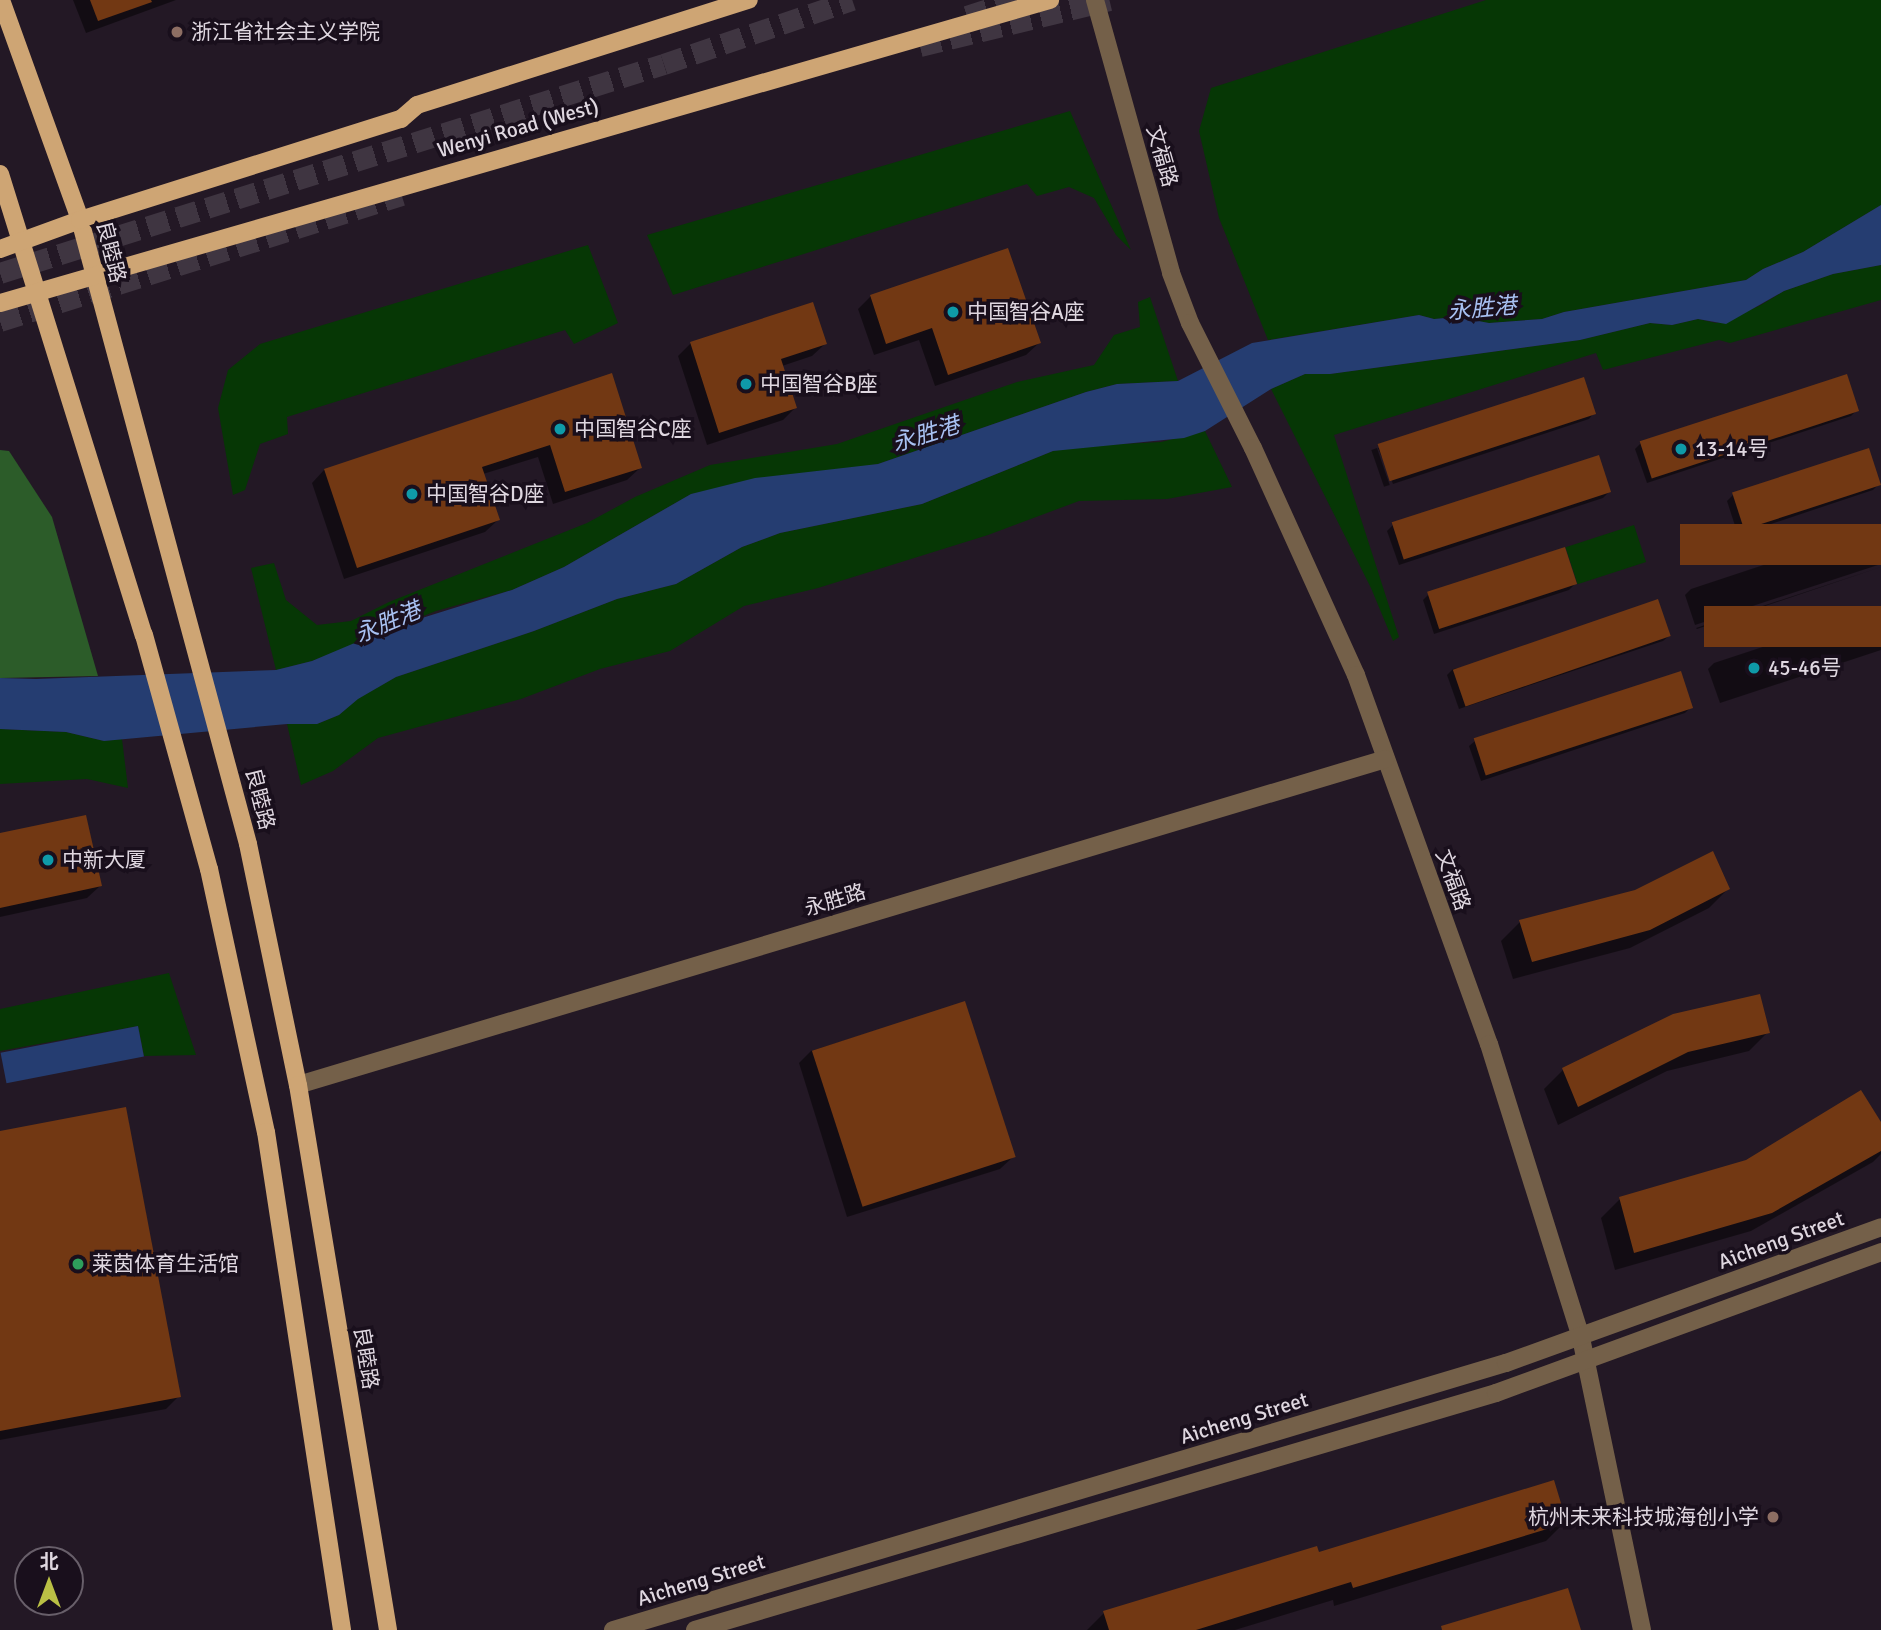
<!DOCTYPE html>
<meta charset="utf-8">
<style>
body{margin:0}
#map{position:relative;width:1881px;height:1630px;overflow:hidden;background:#231825;font-family:Signika,"Noto Sans SC",sans-serif}
div>[style]{position:absolute}
.green>*{inset:0;background:#063705;transform-origin:0 0}
.forest>*{inset:0;background:#2c5c29}
.water>*{inset:0;background:#253d71;transform-origin:0 0}
.shadow>*{inset:0;background:#0007;transform-origin:0 0}
.building>*{inset:0;background:#723813;transform-origin:0 0}
.highway-tunnel>*{height:21px;margin-top:-10.5px;transform-origin:0;background:repeating-linear-gradient(90deg,#3f3541 0 21px,transparent 0 31px)}
.minor>*{height:18px;margin:-9px;padding:0 9px;transform-origin:9px;border-radius:9px;background:#746049}
.major>*{height:18px;margin:-9px;padding:0 9px;transform-origin:9px;border-radius:9px;background:#cea574}
.dots>*{width:19px;height:19px;translate:-50% -50%;box-sizing:border-box;border:4px solid #190f1c;border-radius:50%}
span{translate:-50% -50%;white-space:nowrap;text-align:center;line-height:1.15;-webkit-text-stroke:7px #190f1c;paint-order:stroke}
.poi-label{font-size:21px;color:#dfd7e0}
.left{translate:0 -50%;text-align:left}
.right{translate:-100% -50%;text-align:right}
.street-label{font-size:21px;color:#dfd7e0}
.water-label{font-size:23px;color:#a8c1f2;font-style:italic}
.north{position:absolute;left:14px;top:1546px;width:70px;height:70px;box-sizing:border-box;background:#190f1c;border:2px solid #685f6a;border-radius:50%;rotate:0deg;font-size:19px;font-weight:700;line-height:28px;text-align:center;color:#dfd7e0}
.north::after{content:'';display:block;margin:auto;width:24px;height:32px;background:#bac045;clip-path:polygon(50% 0,100% 100%,50% 72%,0 100%)}
</style>
<div id="map">
<div class="green">
<i style="clip-path:polygon(1486px 0,1881px 0,1881px 205px,1803px 252px,1763px 269px,1746px 280px,1564px 312px,1542px 319px,1489px 323px,1457px 317px,1434px 319px,1419px 315px,1268px 340px,1219px 218px,1199px 131px,1211px 88px)"></i>
<i style="clip-path:polygon(1070px 111px,1131px 250px,1116px 235px,1094px 198px,1069px 187px,1037px 196px,1027px 184px,673px 295px,647px 235px)"></i>
<i style="clip-path:polygon(588px 245px,618px 323px,574px 344px,565px 330px,287px 417px,288px 434px,260px 444px,245px 490px,233px 495px,218px 408px,228px 370px,260px 344px)"></i>
<i style="clip-path:polygon(1881px 265px,1881px 300px,1730px 343px,1719px 340px,1603px 370px,1596px 353px,1334px 435px,1399px 637px,1393px 641px,1371px 588px,1271px 389px,1305px 374px,1330px 374px,1580px 340px,1650px 323px,1672px 325px,1698px 319px,1716px 323px,1759px 306px,1784px 291px,1833px 274px)"></i>
<i style="clip-path:polygon(1150px 297px,1178px 381px,1117px 384px,1086px 392px,878px 464px,691px 494px,564px 567px,512px 590px,436px 611px,312px 661px,276px 670px,251px 568px,274px 563px,286px 600px,317px 625px,351px 621px,389px 602px,587px 523px,635px 497px,710px 465px,837px 444px,1017px 382px,1094px 365px,1114px 335px,1140px 327px,1138px 302px)"></i>
<i style="clip-path:polygon(1205px 431px,1232px 487px,1167px 499px,1079px 501px,988px 535px,818px 588px,744px 606px,670px 651px,600px 669px,521px 699px,378px 738px,333px 771px,301px 785px,287px 724px,317px 724px,339px 715px,357px 699px,396px 677px,534px 631px,617px 599px,676px 584px,742px 547px,780px 533px,922px 504px,1053px 451px,1083px 446px,1161px 442px)"></i>
<i style="left:1634px;top:525px;width:39px;height:72px;rotate:72deg"></i>
<i style="clip-path:polygon(0 729px,66px 732px,104px 741px,122px 739px,128px 788px,87px 779px,0 784px)"></i>
<i style="clip-path:polygon(169px 973px,196px 1055px,144px 1056px,138px 1026px,0 1051px,0 1009px)"></i>
</div>
<div class="forest">
<i style="clip-path:polygon(0 450px,9px 451px,52px 517px,98px 676px,0 678px)"></i>
</div>
<div class="water">
<i style="clip-path:polygon(1881px 205px,1881px 265px,1833px 274px,1784px 291px,1726px 324px,1698px 319px,1672px 325px,1650px 323px,1580px 340px,1330px 374px,1305px 374px,1271px 389px,1205px 431px,1184px 438px,1053px 451px,922px 504px,780px 533px,742px 547px,676px 584px,617px 599px,534px 631px,396px 677px,358px 699px,339px 715px,317px 724px,287px 724px,104px 741px,66px 732px,0 729px,0 678px,36px 679px,276px 670px,312px 661px,390px 628px,512px 590px,564px 567px,691px 494px,755px 478px,878px 464px,1086px 392px,1117px 384px,1178px 381px,1252px 343px,1419px 315px,1434px 319px,1457px 317px,1489px 323px,1542px 319px,1564px 312px,1746px 280px,1763px 269px,1803px 252px)"></i>
<i style="left:138px;top:1026px;width:31px;height:140px;rotate:79deg"></i>
</div>
<div class="shadow">
<i style="clip-path:polygon(73px 0,176px 0,86px 33px)"></i>
<i style="clip-path:polygon(871px 296px,1039px 343px,1026px 355px,935px 386px,919px 340px,874px 355px,858px 309px)"></i>
<i style="clip-path:polygon(691px 343px,825px 344px,812px 356px,782px 366px,795px 408px,783px 420px,707px 445px,678px 356px)"></i>
<i style="clip-path:polygon(611px 375px,640px 468px,627px 480px,553px 504px,538px 457px,483px 474px,498px 520px,485px 532px,344px 579px,312px 483px,324px 470px)"></i>
<i style="clip-path:polygon(1857px 410px,1851px 416px,1647px 483px,1635px 449px,1641px 443px)"></i>
<i style="clip-path:polygon(1594px 413px,1589px 419px,1393px 484px,1378px 448px)"></i>
<i style="left:1377px;top:448px;width:39px;height:6px;rotate:71deg"></i>
<i style="clip-path:polygon(1868px 450px,1879px 484px,1873px 490px,1738px 535px,1727px 501px,1733px 495px)"></i>
<i style="clip-path:polygon(1609px 492px,1603px 498px,1399px 565px,1387px 531px,1393px 525px)"></i>
<i style="clip-path:polygon(1881px 526px,1881px 564px,1695px 625px,1685px 595px,1691px 589px)"></i>
<i style="clip-path:polygon(1881px 567px,1697px 629px,1696px 628px)"></i>
<i style="clip-path:polygon(1575px 584px,1569px 590px,1434px 634px,1423px 600px,1429px 594px)"></i>
<i style="clip-path:polygon(1881px 608px,1881px 650px,1720px 703px,1708px 669px,1714px 663px)"></i>
<i style="clip-path:polygon(1669px 636px,1663px 641px,1459px 709px,1447px 675px,1453px 669px)"></i>
<i style="clip-path:polygon(1691px 707px,1685px 713px,1481px 781px,1469px 746px,1475px 741px)"></i>
<i style="clip-path:polygon(0 835px,100px 886px,87px 898px,0 917px)"></i>
<i style="clip-path:polygon(1728px 889px,1709px 908px,1630px 948px,1513px 979px,1501px 941px,1520px 922px)"></i>
<i style="clip-path:polygon(964px 1003px,1013px 1157px,1000px 1169px,847px 1217px,799px 1063px,811px 1051px)"></i>
<i style="clip-path:polygon(1768px 1032px,1749px 1051px,1667px 1071px,1558px 1125px,1544px 1089px,1563px 1070px)"></i>
<i style="clip-path:polygon(1881px 1126px,1881px 1154px,1873px 1162px,1751px 1231px,1615px 1270px,1601px 1218px,1620px 1199px)"></i>
<i style="clip-path:polygon(0 1133px,179px 1396px,166px 1409px,0 1440px)"></i>
<i style="clip-path:polygon(1565px 1522px,1546px 1541px,1334px 1606px,1333px 1600px,1235px 1630px,1087px 1630px,1104px 1613px,1318px 1554px)"></i>
</div>
<div class="building">
<i style="clip-path:polygon(90px 0,151px 0,152px 2px,98px 21px)"></i>
<i style="clip-path:polygon(1008px 248px,1041px 343px,948px 375px,932px 328px,886px 344px,870px 295px)"></i>
<i style="clip-path:polygon(813px 302px,827px 344px,781px 359px,797px 408px,719px 433px,690px 342px)"></i>
<i style="clip-path:polygon(612px 373px,642px 468px,565px 492px,550px 445px,482px 467px,500px 520px,357px 568px,324px 469px)"></i>
<i style="left:1847px;top:374px;width:39px;height:218px;rotate:72deg"></i>
<i style="left:1584px;top:377px;width:39px;height:217px;rotate:72deg"></i>
<i style="left:1869px;top:448px;width:39px;height:144px;rotate:72deg"></i>
<i style="left:1599px;top:455px;width:39px;height:218px;rotate:72deg"></i>
<i style="left:1881px;top:524px;width:41px;height:201px;rotate:90deg"></i>
<i style="left:1565px;top:547px;width:39px;height:145px;rotate:72deg"></i>
<i style="left:1658px;top:599px;width:39px;height:217px;rotate:71deg"></i>
<i style="left:1881px;top:606px;width:41px;height:177px;rotate:90deg"></i>
<i style="left:1681px;top:671px;width:39px;height:218px;rotate:72deg"></i>
<i style="clip-path:polygon(86px 815px,102px 886px,0 908px,0 833px)"></i>
<i style="clip-path:polygon(1713px 851px,1730px 889px,1650px 930px,1532px 962px,1519px 920px,1635px 890px)"></i>
<i style="clip-path:polygon(1760px 994px,1770px 1033px,1688px 1052px,1578px 1107px,1562px 1068px,1673px 1014px)"></i>
<i style="left:965px;top:1001px;width:164px;height:161px;rotate:72deg"></i>
<i style="clip-path:polygon(1861px 1090px,1881px 1122px,1881px 1151px,1772px 1213px,1634px 1253px,1619px 1197px,1746px 1160px)"></i>
<i style="clip-path:polygon(126px 1107px,181px 1397px,0 1431px,0 1131px)"></i>
<i style="clip-path:polygon(1554px 1480px,1567px 1523px,1353px 1588px,1351px 1582px,1196px 1630px,1109px 1630px,1103px 1611px,1317px 1546px,1319px 1552px)"></i>
<i style="clip-path:polygon(1568px 1588px,1581px 1630px,1442px 1630px,1441px 1626px)"></i>
</div>
<div class="highway-tunnel">
<i style="left:967px;top:16px;width:52px;rotate:-18.1deg"></i>
<i style="left:920px;top:46px;width:195px;rotate:-13.6deg"></i>
<i style="left:0;top:273px;width:696px;rotate:-17.47deg"></i>
<i style="left:664px;top:64px;width:199px;rotate:-18.8deg"></i>
<i style="left:0;top:321px;width:421px;rotate:-17.4deg"></i>
</div>
<div class="minor">
<i style="left:1095px;top:0;width:283px;rotate:74.4deg"></i>
<i style="left:1171px;top:273px;width:53px;rotate:69.2deg"></i>
<i style="left:1190px;top:323px;width:140px;rotate:63.3deg"></i>
<i style="left:1253px;top:448px;width:249px;rotate:65.6deg"></i>
<i style="left:1356px;top:675px;width:392px;rotate:70.2deg"></i>
<i style="left:1489px;top:1044px;width:308px;rotate:72.6deg"></i>
<i style="left:1581px;top:1338px;width:298px;rotate:78.2deg"></i>
<i style="left:298px;top:1085px;width:1135px;rotate:-16.69deg"></i>
<i style="left:613px;top:1630px;width:932px;rotate:-16.65deg"></i>
<i style="left:1506px;top:1363px;width:399px;rotate:-19.9deg"></i>
<i style="left:695px;top:1630px;width:835px;rotate:-16.48deg"></i>
<i style="left:1496px;top:1393px;width:410px;rotate:-20.1deg"></i>
</div>
<div class="major">
<i style="left:1px;top:0;width:234px;rotate:70.2deg"></i>
<i style="left:80px;top:220px;width:646px;rotate:74.93deg"></i>
<i style="left:248px;top:844px;width:246px;rotate:78.3deg"></i>
<i style="left:298px;top:1085px;width:552px;rotate:80.62deg"></i>
<i style="left:0;top:174px;width:483px;rotate:72.7deg"></i>
<i style="left:144px;top:635px;width:243px;rotate:74.5deg"></i>
<i style="left:209px;top:869px;width:269px;rotate:77.8deg"></i>
<i style="left:266px;top:1132px;width:504px;rotate:81.32deg"></i>
<i style="left:0;top:249px;width:85px;rotate:-19.9deg"></i>
<i style="left:80px;top:220px;width:337px;rotate:-17.5deg"></i>
<i style="left:401px;top:119px;width:21px;rotate:-41deg"></i>
<i style="left:417px;top:105px;width:348px;rotate:-17.6deg"></i>
<i style="left:0;top:303px;width:1093px;rotate:-16.1deg"></i>
</div>
<div class="dots">
<i style="left:177px;top:32px;background:#8d6e63"></i>
<i style="left:953px;top:312px;background:#0f9aa8"></i>
<i style="left:746px;top:384px;background:#0f9aa8"></i>
<i style="left:560px;top:429px;background:#0f9aa8"></i>
<i style="left:1681px;top:449px;background:#0f9aa8"></i>
<i style="left:412px;top:494px;background:#0f9aa8"></i>
<i style="left:1754px;top:668px;background:#0f9aa8"></i>
<i style="left:48px;top:860px;background:#0f9aa8"></i>
<i style="left:78px;top:1264px;background:#2e9e5b"></i>
<i style="left:1773px;top:1517px;background:#8d6e63"></i>
</div>
<div class="poi-label">
<span class="left" style="left:191px;top:32px">浙江省社会主义学院</span>
<span class="left" style="left:967px;top:312px">中国智谷A座</span>
<span class="left" style="left:760px;top:384px">中国智谷B座</span>
<span class="left" style="left:574px;top:429px">中国智谷C座</span>
<span class="left" style="left:1695px;top:449px">13-14号</span>
<span class="left" style="left:426px;top:494px">中国智谷D座</span>
<span class="left" style="left:1768px;top:668px">45-46号</span>
<span class="left" style="left:62px;top:860px">中新大厦</span>
<span class="left" style="left:92px;top:1264px">莱茵体育生活馆</span>
<span class="right" style="left:1759px;top:1517px">杭州未来科技城海创小学</span>
</div>
<div class="street-label">
<span style="left:518px;top:128px;rotate:-16deg">Wenyi Road (West)</span>
<span style="left:1162px;top:156px;rotate:74deg">文福路</span>
<span style="left:111px;top:252px;rotate:76deg">良睦路</span>
<span style="left:260px;top:799px;rotate:76deg">良睦路</span>
<span style="left:1453px;top:880px;rotate:70deg">文福路</span>
<span style="left:835px;top:900px;rotate:-17deg">永胜路</span>
<span style="left:1781px;top:1240px;rotate:-20deg">Aicheng Street</span>
<span style="left:366px;top:1358px;rotate:81deg">良睦路</span>
<span style="left:1244px;top:1418px;rotate:-17deg">Aicheng Street</span>
<span style="left:701px;top:1580px;rotate:-17deg">Aicheng Street</span>
</div>
<div class="water-label">
<span style="left:1482px;top:309px;rotate:-5deg">永胜港</span>
<span style="left:926px;top:435px;rotate:-17deg">永胜港</span>
<span style="left:388px;top:623px;rotate:-23deg">永胜港</span>
</div>
<div class="north">北</div>
</div>
